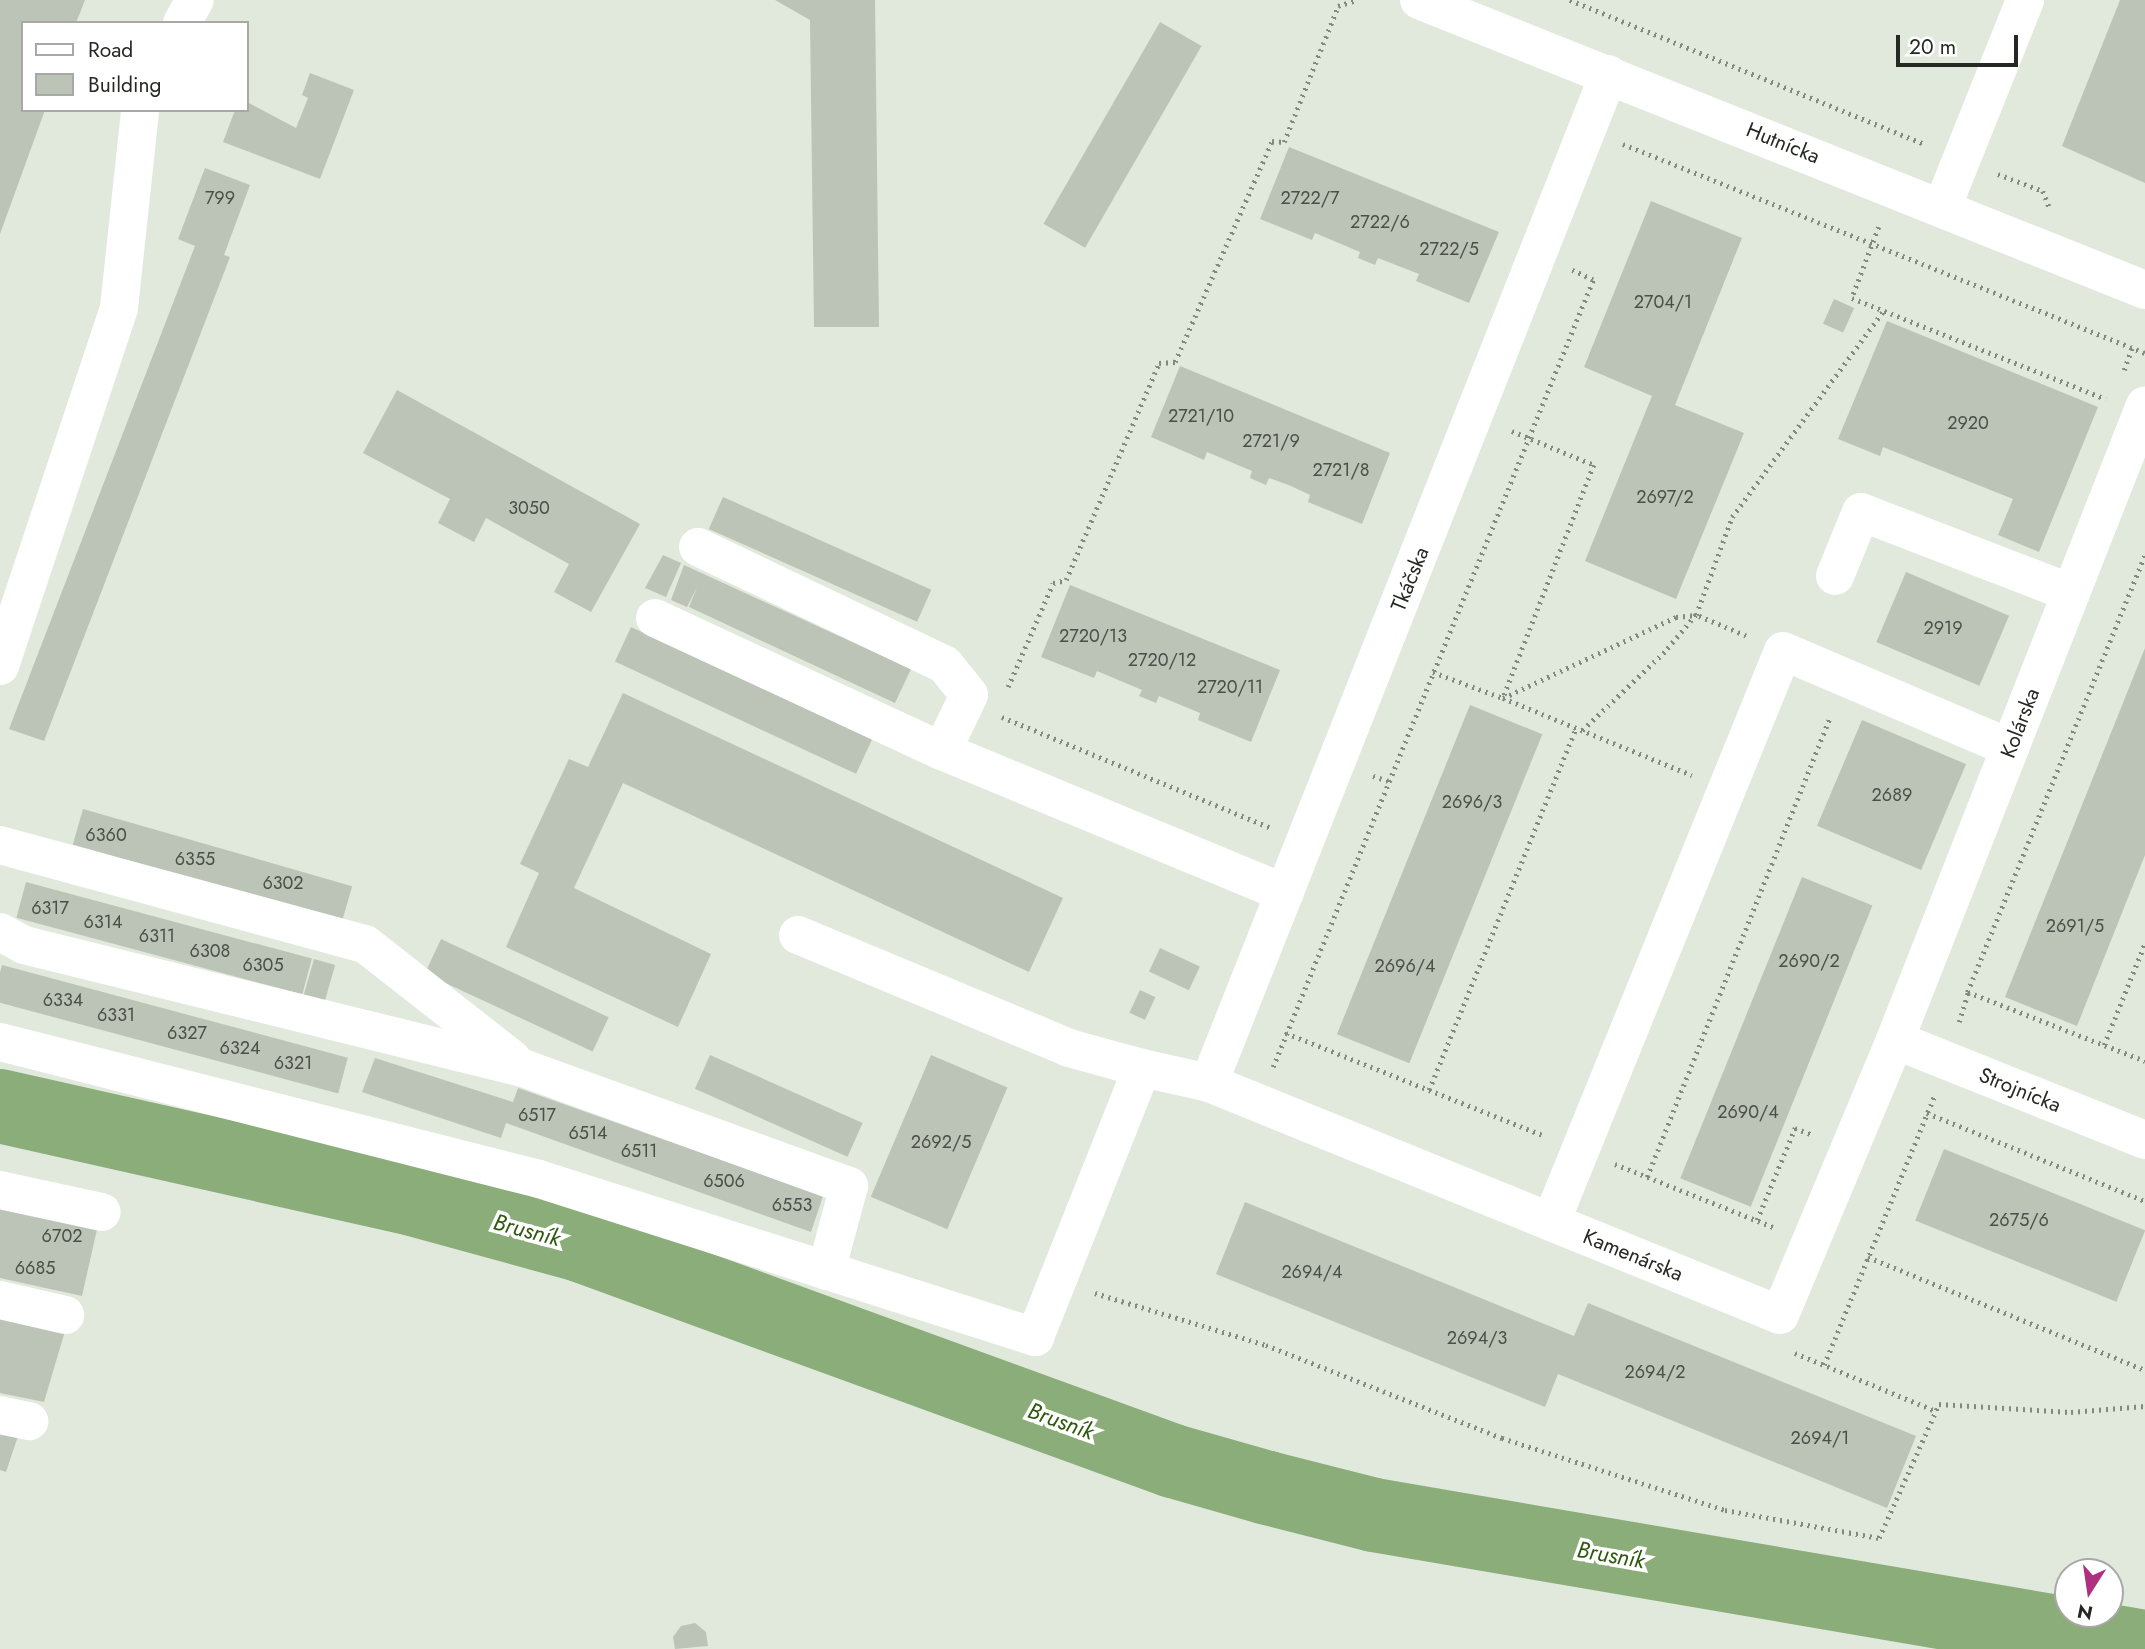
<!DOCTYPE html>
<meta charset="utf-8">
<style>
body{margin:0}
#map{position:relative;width:2145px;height:1649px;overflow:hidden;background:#e0e9dc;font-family:Jost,sans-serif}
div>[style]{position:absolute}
.river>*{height:74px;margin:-37px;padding:0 37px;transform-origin:37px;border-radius:37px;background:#8aad79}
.building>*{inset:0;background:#bbc4b7;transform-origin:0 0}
.path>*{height:4.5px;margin-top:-2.25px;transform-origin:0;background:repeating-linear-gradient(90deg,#838980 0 2px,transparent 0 7px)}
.minor>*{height:38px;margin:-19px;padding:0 19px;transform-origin:19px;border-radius:19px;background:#fff}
span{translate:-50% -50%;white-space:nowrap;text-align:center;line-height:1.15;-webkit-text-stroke:7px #fff;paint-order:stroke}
.number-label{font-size:18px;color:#4a4f48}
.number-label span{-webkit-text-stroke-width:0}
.street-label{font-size:21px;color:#252823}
.water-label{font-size:23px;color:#2d590d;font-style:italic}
.legend{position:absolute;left:21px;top:21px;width:228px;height:91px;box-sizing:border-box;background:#fff;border:2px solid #a8a9a7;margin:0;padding:9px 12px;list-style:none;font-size:21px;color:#252823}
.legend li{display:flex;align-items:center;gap:14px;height:35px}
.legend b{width:35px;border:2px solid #a8a9a7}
.north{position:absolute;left:2054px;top:1558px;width:70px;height:70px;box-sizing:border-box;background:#fff;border:2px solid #a8a9a7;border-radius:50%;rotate:192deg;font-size:19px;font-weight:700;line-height:28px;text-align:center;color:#252823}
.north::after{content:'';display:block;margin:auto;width:24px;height:32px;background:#ae3181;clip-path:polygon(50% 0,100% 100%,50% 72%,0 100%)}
.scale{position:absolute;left:1896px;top:35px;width:122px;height:32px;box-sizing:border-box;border:4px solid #252823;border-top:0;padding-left:9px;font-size:21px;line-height:24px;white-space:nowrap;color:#252823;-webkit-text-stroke:5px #fff;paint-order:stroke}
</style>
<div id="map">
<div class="river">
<i style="left:0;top:1106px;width:423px;rotate:12.7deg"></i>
<i style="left:413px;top:1199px;width:173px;rotate:15.4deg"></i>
<i style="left:580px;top:1245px;width:631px;rotate:20.01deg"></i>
<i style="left:1173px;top:1461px;width:99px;rotate:15.9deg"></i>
<i style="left:1268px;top:1488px;width:109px;rotate:14.3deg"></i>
<i style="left:1374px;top:1515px;width:782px;rotate:9.72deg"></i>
</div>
<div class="building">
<i style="clip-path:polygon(0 0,85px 0,76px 23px,23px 23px,23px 110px,45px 110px,0 234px)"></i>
<i style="clip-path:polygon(775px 0,875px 0,879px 327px,814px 327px,810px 20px)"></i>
<i style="clip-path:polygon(2120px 0,2145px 0,2145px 183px,2062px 146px)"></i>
<i style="left:1160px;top:22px;width:48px;height:233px;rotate:30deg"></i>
<i style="clip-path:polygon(310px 73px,354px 90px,320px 179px,223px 142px,235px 110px,247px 110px,247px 102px,296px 128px,308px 98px,302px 95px)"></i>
<i style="clip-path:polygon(1289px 147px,1499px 232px,1469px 303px,1416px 281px,1419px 274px,1378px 258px,1375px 265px,1358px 258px,1360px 252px,1315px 233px,1312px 240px,1260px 219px)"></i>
<i style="clip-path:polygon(205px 168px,250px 185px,224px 255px,230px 257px,44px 741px,9px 729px,195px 246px,178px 239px)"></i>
<i style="clip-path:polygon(1651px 201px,1742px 238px,1675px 405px,1744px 433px,1676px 599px,1585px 561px,1652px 396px,1584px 367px)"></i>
<i style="left:1834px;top:299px;width:22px;height:27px;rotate:24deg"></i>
<i style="clip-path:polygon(1887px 321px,2098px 407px,2039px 552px,1998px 535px,2013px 499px,1883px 447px,1880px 456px,1838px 439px)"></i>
<i style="clip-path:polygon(1180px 366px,1390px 453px,1362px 524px,1308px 502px,1310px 495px,1291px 486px,1269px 478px,1266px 485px,1250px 478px,1252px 471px,1207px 452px,1204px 460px,1151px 437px)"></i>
<i style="clip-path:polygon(397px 390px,640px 524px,591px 612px,554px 592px,569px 564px,486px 518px,474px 542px,438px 523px,450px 499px,363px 453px)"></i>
<i style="left:723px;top:497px;width:228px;height:35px;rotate:24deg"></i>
<i style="clip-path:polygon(663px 555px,681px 563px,666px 597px,645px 588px)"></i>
<i style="clip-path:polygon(684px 565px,911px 669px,895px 703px,689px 607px,697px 587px,687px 607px,671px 600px)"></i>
<i style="left:1906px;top:572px;width:112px;height:76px;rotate:23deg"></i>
<i style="clip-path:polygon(1070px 585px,1280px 670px,1251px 742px,1198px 720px,1200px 713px,1159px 696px,1156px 703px,1139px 696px,1142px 690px,1097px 671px,1094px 678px,1041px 657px)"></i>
<i style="left:631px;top:627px;width:266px;height:38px;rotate:25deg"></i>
<i style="clip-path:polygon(2145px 648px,2145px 855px,2077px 1026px,2005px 997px)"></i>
<i style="clip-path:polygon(623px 693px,1063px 898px,1029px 972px,623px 783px,574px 888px,711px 954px,678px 1027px,506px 947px,539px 873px,520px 864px,569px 759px,588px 767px)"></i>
<i style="left:1470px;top:705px;width:78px;height:355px;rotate:22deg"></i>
<i style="left:1862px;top:720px;width:113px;height:115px;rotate:23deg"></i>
<i style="left:83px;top:809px;width:280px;height:37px;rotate:16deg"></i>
<i style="left:1802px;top:877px;width:76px;height:325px;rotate:22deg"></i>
<i style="left:26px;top:882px;width:296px;height:37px;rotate:15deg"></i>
<i style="left:441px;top:939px;width:185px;height:38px;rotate:25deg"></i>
<i style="left:1160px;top:948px;width:44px;height:26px;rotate:25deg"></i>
<i style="left:314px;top:959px;width:22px;height:37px;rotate:16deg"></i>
<i style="left:2px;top:965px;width:358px;height:37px;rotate:15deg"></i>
<i style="left:1140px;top:990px;width:17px;height:25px;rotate:25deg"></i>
<i style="left:710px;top:1055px;width:167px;height:37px;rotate:24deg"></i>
<i style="left:931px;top:1055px;width:83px;height:154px;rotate:23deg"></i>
<i style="clip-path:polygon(375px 1058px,513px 1102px,518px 1088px,823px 1196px,811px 1232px,506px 1123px,501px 1138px,362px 1092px)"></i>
<i style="left:1944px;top:1149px;width:217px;height:77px;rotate:22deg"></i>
<i style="clip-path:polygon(0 1202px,98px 1225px,82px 1296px,0 1278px)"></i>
<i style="clip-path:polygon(1245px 1202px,1574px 1336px,1588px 1303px,1916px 1436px,1887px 1508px,1558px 1374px,1545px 1407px,1216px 1274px)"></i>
<i style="clip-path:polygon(0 1317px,65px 1331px,44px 1402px,0 1393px)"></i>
<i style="clip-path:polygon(0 1432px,18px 1436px,6px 1472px,0 1470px)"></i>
<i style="clip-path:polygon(695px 1623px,706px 1632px,708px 1646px,675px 1649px,673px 1637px,681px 1626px)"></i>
</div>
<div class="path">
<i style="left:1570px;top:0;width:383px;rotate:22.1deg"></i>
<i style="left:1623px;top:144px;width:562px;rotate:21.82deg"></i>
<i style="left:1998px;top:174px;width:48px;rotate:20.7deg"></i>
<i style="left:2043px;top:191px;width:17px;rotate:69deg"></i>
<i style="left:1879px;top:227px;width:76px;rotate:110.8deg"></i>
<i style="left:1852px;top:298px;width:273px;rotate:21.7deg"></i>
<i style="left:2124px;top:370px;width:23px;rotate:-70deg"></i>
<i style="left:1512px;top:431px;width:89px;rotate:22.5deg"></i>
<i style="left:1594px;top:465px;width:250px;rotate:111.3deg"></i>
<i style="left:1503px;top:698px;width:204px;rotate:22.2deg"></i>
<i style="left:2145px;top:556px;width:471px;rotate:112.1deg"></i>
<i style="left:1968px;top:992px;width:190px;rotate:21.3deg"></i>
<i style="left:1746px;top:636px;width:54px;rotate:-157.2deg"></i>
<i style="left:1696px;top:615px;width:104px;rotate:-69.8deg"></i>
<i style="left:1732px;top:517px;width:257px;rotate:-53.7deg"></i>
<i style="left:1433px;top:672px;width:75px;rotate:20.4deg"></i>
<i style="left:1503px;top:698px;width:191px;rotate:-25.1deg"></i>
<i style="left:1676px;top:617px;width:20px;rotate:-6deg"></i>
<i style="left:1696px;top:615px;width:48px;rotate:130deg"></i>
<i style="left:1665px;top:652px;width:115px;rotate:136.4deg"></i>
<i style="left:1008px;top:687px;width:113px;rotate:-66.6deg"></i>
<i style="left:1053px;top:583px;width:13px;rotate:-13deg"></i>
<i style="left:1066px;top:580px;width:236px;rotate:-66.8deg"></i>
<i style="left:1159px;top:363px;width:16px;rotate:-4deg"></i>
<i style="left:1175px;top:362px;width:241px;rotate:-66.3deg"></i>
<i style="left:1272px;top:141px;width:12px;rotate:5deg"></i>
<i style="left:1284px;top:142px;width:146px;rotate:-68.3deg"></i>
<i style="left:1338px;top:6px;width:19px;rotate:-18deg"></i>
<i style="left:1002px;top:717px;width:289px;rotate:22.4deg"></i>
<i style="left:1373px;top:776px;width:16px;rotate:18deg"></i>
<i style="left:1959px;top:1022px;width:31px;rotate:-73deg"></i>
<i style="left:1286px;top:1033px;width:279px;rotate:21.7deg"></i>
<i style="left:2104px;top:1045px;width:110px;rotate:-68.1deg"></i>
<i style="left:1273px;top:1067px;width:850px;rotate:-67.87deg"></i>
<i style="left:1593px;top:280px;width:23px;rotate:-155deg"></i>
<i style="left:1429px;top:1090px;width:391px;rotate:-67.9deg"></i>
<i style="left:1927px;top:1113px;width:235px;rotate:22deg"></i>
<i style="left:1615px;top:1164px;width:170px;rotate:21.7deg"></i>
<i style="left:1647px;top:1177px;width:496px;rotate:-68.3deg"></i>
<i style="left:1757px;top:1220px;width:100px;rotate:-67.6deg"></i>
<i style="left:1795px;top:1128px;width:17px;rotate:21deg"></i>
<i style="left:1868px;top:1257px;width:299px;rotate:22.2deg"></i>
<i style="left:1095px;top:1293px;width:179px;rotate:16.9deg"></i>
<i style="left:1266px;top:1345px;width:254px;rotate:21.5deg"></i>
<i style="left:1502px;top:1438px;width:234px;rotate:17.9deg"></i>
<i style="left:1725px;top:1510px;width:157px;rotate:10.3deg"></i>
<i style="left:1879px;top:1538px;width:147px;rotate:-65.9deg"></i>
<i style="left:1939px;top:1404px;width:132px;rotate:3.5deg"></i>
<i style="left:2071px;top:1412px;width:74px;rotate:-4.6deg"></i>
<i style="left:1795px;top:1353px;width:152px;rotate:22.4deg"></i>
<i style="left:1824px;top:1365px;width:290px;rotate:-67.7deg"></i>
</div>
<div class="minor">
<i style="left:1419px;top:0;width:782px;rotate:21.77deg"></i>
<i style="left:182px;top:23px;width:26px;rotate:-61deg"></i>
<i style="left:1942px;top:208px;width:224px;rotate:-68.2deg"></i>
<i style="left:698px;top:547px;width:274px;rotate:25.5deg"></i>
<i style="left:945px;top:665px;width:38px;rotate:51deg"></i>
<i style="left:969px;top:695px;width:62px;rotate:115.7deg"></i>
<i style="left:1835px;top:576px;width:69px;rotate:-67.9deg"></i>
<i style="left:1861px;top:512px;width:225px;rotate:21.1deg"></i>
<i style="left:655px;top:618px;width:316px;rotate:24.9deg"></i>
<i style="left:942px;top:751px;width:371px;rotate:22.5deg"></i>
<i style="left:0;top:666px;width:377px;rotate:-71.6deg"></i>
<i style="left:119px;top:308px;width:199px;rotate:-83.9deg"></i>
<i style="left:0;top:845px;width:378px;rotate:15.2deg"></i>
<i style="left:365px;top:944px;width:187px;rotate:38deg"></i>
<i style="left:0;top:932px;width:27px;rotate:28deg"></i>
<i style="left:24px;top:945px;width:514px;rotate:13.85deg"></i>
<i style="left:523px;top:1068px;width:347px;rotate:19.9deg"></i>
<i style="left:849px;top:1186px;width:88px;rotate:105.1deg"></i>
<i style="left:798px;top:935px;width:294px;rotate:22.6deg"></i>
<i style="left:1069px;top:1048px;width:76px;rotate:15.3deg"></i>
<i style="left:1895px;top:1040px;width:269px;rotate:21.8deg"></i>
<i style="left:0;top:1042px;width:556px;rotate:14.26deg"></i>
<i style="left:539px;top:1179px;width:521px;rotate:17.67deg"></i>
<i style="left:1035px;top:1337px;width:289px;rotate:-68.3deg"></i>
<i style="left:1142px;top:1068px;width:69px;rotate:12.6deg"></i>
<i style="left:1209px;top:1083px;width:616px;rotate:22.11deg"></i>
<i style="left:1780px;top:1315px;width:298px;rotate:-67.3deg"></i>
<i style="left:1895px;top:1040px;width:682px;rotate:-68.51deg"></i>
<i style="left:1209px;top:1083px;width:1085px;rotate:-68.38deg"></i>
<i style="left:0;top:1190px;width:104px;rotate:12.2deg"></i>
<i style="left:1551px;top:1222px;width:616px;rotate:-67.89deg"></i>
<i style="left:1783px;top:651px;width:247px;rotate:23.1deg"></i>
<i style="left:0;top:1300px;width:67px;rotate:13deg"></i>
<i style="left:0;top:1415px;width:30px;rotate:12deg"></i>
</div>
<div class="number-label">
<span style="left:220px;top:198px">799</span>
<span style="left:1310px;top:198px">2722/7</span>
<span style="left:1380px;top:222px">2722/6</span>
<span style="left:1449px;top:249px">2722/5</span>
<span style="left:1663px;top:302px">2704/1</span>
<span style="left:1201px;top:416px">2721/10</span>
<span style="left:1968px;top:423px">2920</span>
<span style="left:1271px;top:441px">2721/9</span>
<span style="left:1341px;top:470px">2721/8</span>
<span style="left:1665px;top:497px">2697/2</span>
<span style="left:529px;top:508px">3050</span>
<span style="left:1943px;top:628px">2919</span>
<span style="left:1093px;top:636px">2720/13</span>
<span style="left:1162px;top:660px">2720/12</span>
<span style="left:1230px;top:687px">2720/11</span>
<span style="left:1892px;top:795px">2689</span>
<span style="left:1472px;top:802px">2696/3</span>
<span style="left:106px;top:835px">6360</span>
<span style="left:195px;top:859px">6355</span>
<span style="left:283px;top:883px">6302</span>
<span style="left:50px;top:908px">6317</span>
<span style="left:103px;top:922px">6314</span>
<span style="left:2075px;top:926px">2691/5</span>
<span style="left:157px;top:936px">6311</span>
<span style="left:210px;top:951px">6308</span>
<span style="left:1809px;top:961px">2690/2</span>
<span style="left:263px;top:965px">6305</span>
<span style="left:1405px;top:966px">2696/4</span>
<span style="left:63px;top:1000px">6334</span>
<span style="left:116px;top:1015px">6331</span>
<span style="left:187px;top:1033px">6327</span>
<span style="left:240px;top:1048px">6324</span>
<span style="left:293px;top:1063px">6321</span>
<span style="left:1748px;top:1112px">2690/4</span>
<span style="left:537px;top:1115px">6517</span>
<span style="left:588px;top:1133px">6514</span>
<span style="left:941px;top:1142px">2692/5</span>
<span style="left:639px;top:1151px">6511</span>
<span style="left:724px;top:1181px">6506</span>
<span style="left:792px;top:1205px">6553</span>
<span style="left:2019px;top:1220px">2675/6</span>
<span style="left:62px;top:1236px">6702</span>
<span style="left:35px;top:1268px">6685</span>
<span style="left:1312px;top:1272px">2694/4</span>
<span style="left:1477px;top:1338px">2694/3</span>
<span style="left:1655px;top:1372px">2694/2</span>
<span style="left:1820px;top:1438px">2694/1</span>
</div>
<div class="street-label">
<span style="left:1783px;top:143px;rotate:22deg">Hutnícka</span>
<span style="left:1410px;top:579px;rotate:-68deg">Tkáčska</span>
<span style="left:2020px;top:723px;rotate:-69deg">Kolárska</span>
<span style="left:2020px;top:1090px;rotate:22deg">Strojnícka</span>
<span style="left:1633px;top:1255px;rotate:22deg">Kamenárska</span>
</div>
<div class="water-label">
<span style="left:527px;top:1230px;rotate:15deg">Brusník</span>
<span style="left:1061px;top:1421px;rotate:20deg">Brusník</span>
<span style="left:1611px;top:1555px;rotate:10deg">Brusník</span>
</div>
<ul class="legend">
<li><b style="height:9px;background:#fff"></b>Road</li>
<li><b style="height:19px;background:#bbc4b7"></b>Building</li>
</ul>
<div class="north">N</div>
<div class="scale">20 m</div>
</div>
